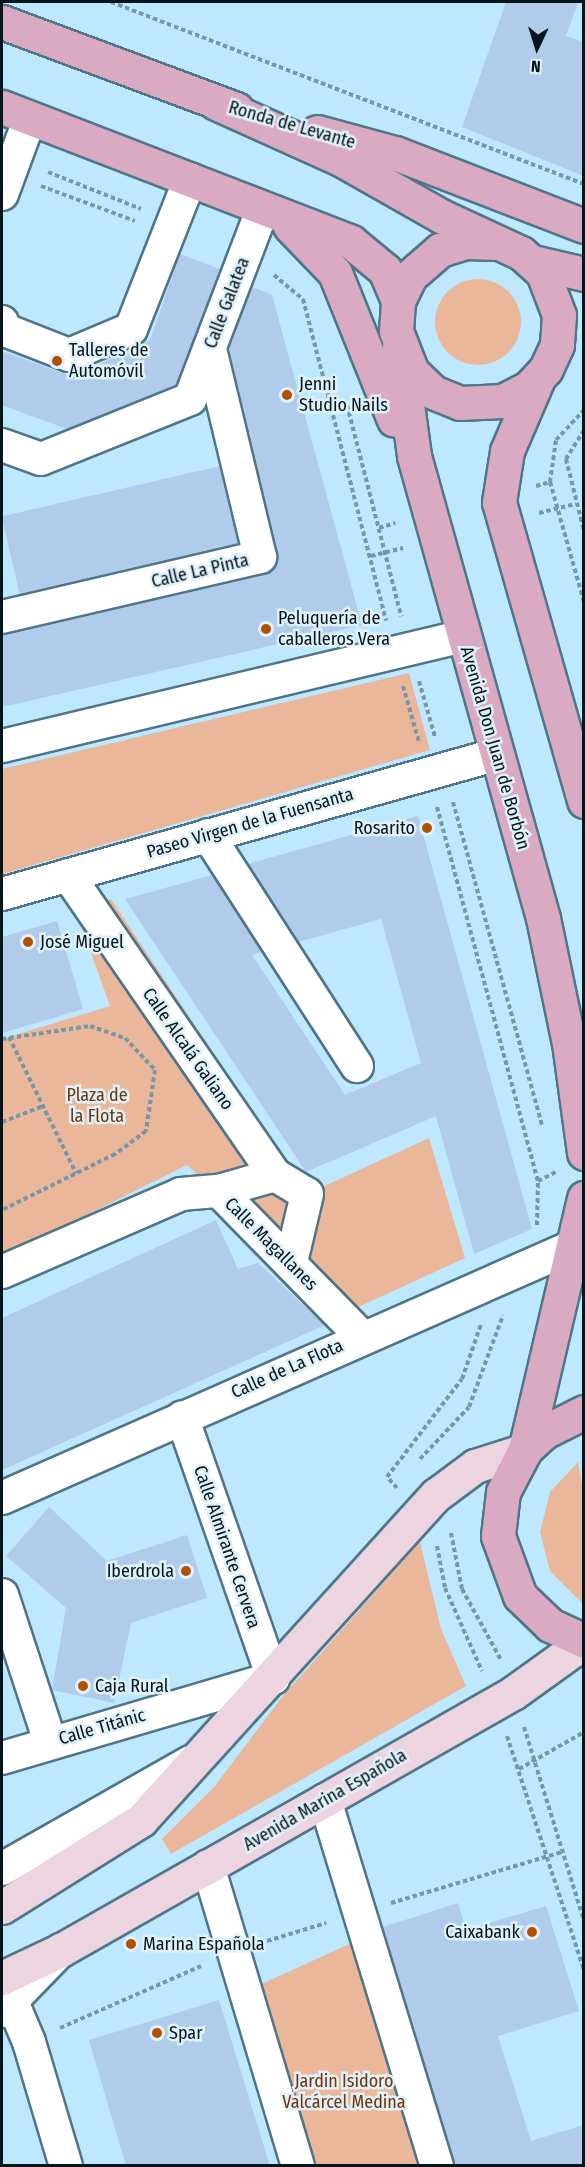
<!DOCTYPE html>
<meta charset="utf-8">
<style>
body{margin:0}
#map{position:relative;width:585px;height:2167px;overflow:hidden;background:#bee8fd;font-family:"Fira Sans Condensed",sans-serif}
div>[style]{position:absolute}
.green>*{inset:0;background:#ebb79b}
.round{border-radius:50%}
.building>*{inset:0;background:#b0ccea;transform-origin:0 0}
.path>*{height:4px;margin-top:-2px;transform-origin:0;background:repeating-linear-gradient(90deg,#7797a7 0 4.5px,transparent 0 7.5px)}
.roads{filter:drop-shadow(2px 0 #4f7588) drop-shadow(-2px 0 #4f7588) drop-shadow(0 2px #4f7588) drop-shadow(0 -2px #4f7588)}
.street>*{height:32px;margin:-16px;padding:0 16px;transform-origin:16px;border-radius:16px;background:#fff}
.secondary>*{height:33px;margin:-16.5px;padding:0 16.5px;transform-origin:16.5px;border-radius:16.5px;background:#ecd5e0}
.primary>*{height:33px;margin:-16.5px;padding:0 16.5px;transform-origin:16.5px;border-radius:16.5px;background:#d9aac1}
.dots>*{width:16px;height:16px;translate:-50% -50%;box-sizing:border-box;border:3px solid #e0f1fa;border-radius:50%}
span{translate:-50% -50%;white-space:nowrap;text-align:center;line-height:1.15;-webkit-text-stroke:5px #e0f1fa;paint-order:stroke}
.street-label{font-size:18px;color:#05151c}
.poi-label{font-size:18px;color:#05151c}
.left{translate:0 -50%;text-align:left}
.right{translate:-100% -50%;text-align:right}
.park-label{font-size:18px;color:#70350b}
.frame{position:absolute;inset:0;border:3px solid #05151c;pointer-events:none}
.north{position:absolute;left:507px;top:18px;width:60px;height:60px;-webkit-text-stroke:4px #e0f1fa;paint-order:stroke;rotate:184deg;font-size:16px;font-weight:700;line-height:24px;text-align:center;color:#05151c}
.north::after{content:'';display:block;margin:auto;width:21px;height:27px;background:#05151c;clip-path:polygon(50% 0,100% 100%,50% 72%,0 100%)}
</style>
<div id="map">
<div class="green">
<i class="round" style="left:435px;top:279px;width:86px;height:86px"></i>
<i style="clip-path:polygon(409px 673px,430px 750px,2px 874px,2px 769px)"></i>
<i style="clip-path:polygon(111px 899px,307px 1194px,429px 1138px,465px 1258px,354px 1309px,187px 1165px,2px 1257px,2px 1039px,110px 1006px,76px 911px)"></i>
<i style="clip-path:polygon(578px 1462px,584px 1496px,583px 1604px,550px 1571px,540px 1532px,550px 1492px)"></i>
<i style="clip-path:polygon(420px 1542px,441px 1629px,466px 1686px,171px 1854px,162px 1839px,214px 1787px,282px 1697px)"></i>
<i style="clip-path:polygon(356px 1941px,424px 2165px,308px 2165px,255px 1987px)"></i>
</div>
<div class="building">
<i style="clip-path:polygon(506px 2px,578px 2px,566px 36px,584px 42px,584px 176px,462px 127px)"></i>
<i style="clip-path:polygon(180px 254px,220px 269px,177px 384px,67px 429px,2px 405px,2px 351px,73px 377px,150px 340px)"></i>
<i style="clip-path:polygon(252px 287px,272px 295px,362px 625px,2px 707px,2px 634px,264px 575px,277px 563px,229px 348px)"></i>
<i style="left:220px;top:466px;width:80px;height:224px;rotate:77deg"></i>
<i style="clip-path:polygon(418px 816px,532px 1229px,474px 1254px,436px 1116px,306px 1172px,125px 899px,212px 875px,262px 952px,252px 955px,345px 1095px,421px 1063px,381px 919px,298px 942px,248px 864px)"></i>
<i style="clip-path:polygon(57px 921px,83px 1009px,2px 1033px,2px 937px)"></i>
<i style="clip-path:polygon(216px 1220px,238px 1269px,258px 1263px,325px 1325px,2px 1470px,2px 1318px)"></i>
<i style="clip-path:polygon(49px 1507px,107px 1561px,187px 1535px,207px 1598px,131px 1623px,114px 1703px,52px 1690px,66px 1608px,6px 1556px)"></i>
<i style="clip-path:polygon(458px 1903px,466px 1930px,546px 1906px,579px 2011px,498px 2036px,531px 2141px,584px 2125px,584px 2166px,454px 2166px,383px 1927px)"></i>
<i style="clip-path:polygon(219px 2000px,270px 2166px,126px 2166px,89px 2040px)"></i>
</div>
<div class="path">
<i style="left:111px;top:2px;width:507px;rotate:21.05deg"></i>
<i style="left:48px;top:172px;width:100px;rotate:21.7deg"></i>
<i style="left:41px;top:186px;width:100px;rotate:20.4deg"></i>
<i style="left:274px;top:275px;width:38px;rotate:40deg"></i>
<i style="left:303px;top:299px;width:332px;rotate:75.5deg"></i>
<i style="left:347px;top:405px;width:218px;rotate:75.6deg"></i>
<i style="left:584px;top:430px;width:34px;rotate:122deg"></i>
<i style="left:566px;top:459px;width:74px;rotate:76deg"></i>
<i style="left:550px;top:482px;width:125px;rotate:74.2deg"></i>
<i style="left:536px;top:486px;width:15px;rotate:-16deg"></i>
<i style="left:550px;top:482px;width:42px;rotate:-81.9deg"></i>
<i style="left:556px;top:440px;width:41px;rotate:-47deg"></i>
<i style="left:539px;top:513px;width:38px;rotate:-14deg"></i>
<i style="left:379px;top:528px;width:17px;rotate:-17deg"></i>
<i style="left:371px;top:556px;width:33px;rotate:-14deg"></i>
<i style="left:419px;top:681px;width:58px;rotate:74.1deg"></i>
<i style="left:403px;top:686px;width:58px;rotate:74.1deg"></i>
<i style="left:453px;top:802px;width:335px;rotate:74.6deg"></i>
<i style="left:437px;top:807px;width:387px;rotate:74.9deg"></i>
<i style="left:538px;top:1181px;width:20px;rotate:-27deg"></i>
<i style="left:9px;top:1037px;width:152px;rotate:63.8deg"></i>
<i style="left:2px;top:1039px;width:89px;rotate:-8.4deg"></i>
<i style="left:90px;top:1026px;width:37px;rotate:19deg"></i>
<i style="left:125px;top:1038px;width:44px;rotate:46.8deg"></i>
<i style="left:155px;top:1070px;width:62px;rotate:98.4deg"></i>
<i style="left:146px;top:1131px;width:39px;rotate:143deg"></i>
<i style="left:115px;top:1154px;width:126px;rotate:153.6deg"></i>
<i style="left:2px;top:1122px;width:44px;rotate:-21.3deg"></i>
<i style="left:537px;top:1225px;width:44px;rotate:-88.7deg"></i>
<i style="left:420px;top:1459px;width:71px;rotate:-46.7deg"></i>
<i style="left:469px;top:1407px;width:98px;rotate:-69.7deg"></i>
<i style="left:397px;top:1488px;width:15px;rotate:-132deg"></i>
<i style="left:387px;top:1477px;width:123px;rotate:-52.6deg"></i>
<i style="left:462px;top:1379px;width:58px;rotate:-70.9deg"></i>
<i style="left:451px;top:1533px;width:57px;rotate:78.9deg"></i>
<i style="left:462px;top:1589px;width:81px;rotate:61.2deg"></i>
<i style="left:437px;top:1546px;width:43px;rotate:79.2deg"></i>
<i style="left:445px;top:1588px;width:91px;rotate:66deg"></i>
<i style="left:524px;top:1727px;width:203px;rotate:72.8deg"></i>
<i style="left:507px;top:1736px;width:246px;rotate:71.8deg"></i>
<i style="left:519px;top:1769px;width:75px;rotate:-29.6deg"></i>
<i style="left:391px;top:1903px;width:178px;rotate:-16.6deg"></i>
<i style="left:267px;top:1941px;width:62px;rotate:-17deg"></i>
<i style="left:60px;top:2028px;width:154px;rotate:-23.7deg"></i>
</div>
<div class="roads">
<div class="street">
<i style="left:2px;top:194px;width:81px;rotate:-69.8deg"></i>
<i style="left:2px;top:322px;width:9px;rotate:69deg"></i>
<i style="left:5px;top:330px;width:69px;rotate:21.3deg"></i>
<i style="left:69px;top:355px;width:67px;rotate:-22.8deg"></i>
<i style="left:131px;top:329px;width:161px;rotate:-68.5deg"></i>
<i style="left:2px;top:445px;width:41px;rotate:19.7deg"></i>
<i style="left:41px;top:459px;width:161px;rotate:-21.9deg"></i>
<i style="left:190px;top:399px;width:204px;rotate:-69.1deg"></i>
<i style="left:2px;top:617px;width:265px;rotate:-13.1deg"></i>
<i style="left:260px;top:557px;width:215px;rotate:-103.5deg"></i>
<i style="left:2px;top:746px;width:475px;rotate:-13.4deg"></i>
<i style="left:208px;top:835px;width:275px;rotate:57.2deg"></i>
<i style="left:68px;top:875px;width:364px;rotate:55.4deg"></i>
<i style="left:275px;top:1175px;width:58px;rotate:164.1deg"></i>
<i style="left:2px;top:894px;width:515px;rotate:-15.76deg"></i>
<i style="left:275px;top:1175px;width:37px;rotate:31deg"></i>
<i style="left:307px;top:1194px;width:70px;rotate:103.2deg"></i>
<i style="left:2px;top:1272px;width:195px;rotate:-23.5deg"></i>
<i style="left:181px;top:1194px;width:38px;rotate:-5deg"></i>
<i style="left:219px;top:1191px;width:203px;rotate:45.6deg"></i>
<i style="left:2px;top:1498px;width:625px;rotate:-23.78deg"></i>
<i style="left:2px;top:1595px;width:155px;rotate:71.9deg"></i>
<i style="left:2px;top:1758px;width:283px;rotate:-16.4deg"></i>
<i style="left:273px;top:1678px;width:276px;rotate:-109.2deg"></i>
<i style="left:325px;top:1800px;width:383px;rotate:73deg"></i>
<i style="left:208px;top:1866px;width:313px;rotate:73.3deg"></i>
<i style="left:2px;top:1869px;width:216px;rotate:-29.6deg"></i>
<i style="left:2px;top:1978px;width:69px;rotate:67.1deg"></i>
<i style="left:29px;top:2042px;width:129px;rotate:73.4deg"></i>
<i style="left:2px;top:2011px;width:85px;rotate:-46deg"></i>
</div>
<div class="secondary">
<i style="left:2px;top:1907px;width:164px;rotate:-32deg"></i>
<i style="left:141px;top:1820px;width:439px;rotate:-47.8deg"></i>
<i style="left:436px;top:1495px;width:49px;rotate:-36.6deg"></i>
<i style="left:475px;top:1466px;width:52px;rotate:-17.7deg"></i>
<i style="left:2px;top:1978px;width:65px;rotate:-25.4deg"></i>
<i style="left:61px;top:1950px;width:520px;rotate:-29.62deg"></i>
<i style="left:513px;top:1693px;width:87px;rotate:-35.7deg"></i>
</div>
<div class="primary">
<i style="left:2px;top:22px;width:250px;rotate:20.4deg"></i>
<i style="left:216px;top:103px;width:138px;rotate:24.3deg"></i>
<i style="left:342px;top:160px;width:114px;rotate:29.5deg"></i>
<i style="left:441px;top:216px;width:88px;rotate:24.8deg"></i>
<i style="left:521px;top:253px;width:30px;rotate:42deg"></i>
<i style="left:543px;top:273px;width:45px;rotate:69.1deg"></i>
<i style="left:559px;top:315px;width:30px;rotate:94deg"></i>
<i style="left:557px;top:345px;width:26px;rotate:115deg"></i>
<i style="left:546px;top:369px;width:26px;rotate:133deg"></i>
<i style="left:528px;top:388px;width:28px;rotate:153deg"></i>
<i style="left:503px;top:401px;width:43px;rotate:177.3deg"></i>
<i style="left:460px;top:403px;width:29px;rotate:-158deg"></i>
<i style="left:433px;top:392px;width:29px;rotate:-136deg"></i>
<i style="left:412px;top:372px;width:44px;rotate:-111.3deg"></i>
<i style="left:396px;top:331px;width:30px;rotate:-86deg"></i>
<i style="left:398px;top:301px;width:28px;rotate:-64deg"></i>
<i style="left:410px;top:276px;width:40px;rotate:-41deg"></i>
<i style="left:440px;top:250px;width:28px;rotate:-17deg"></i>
<i style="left:467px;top:242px;width:28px;rotate:2deg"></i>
<i style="left:2px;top:107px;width:374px;rotate:21.1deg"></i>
<i style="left:351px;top:242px;width:44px;rotate:39.5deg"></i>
<i style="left:385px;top:270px;width:34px;rotate:67deg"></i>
<i style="left:317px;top:132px;width:81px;rotate:15.1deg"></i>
<i style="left:395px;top:153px;width:203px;rotate:21.1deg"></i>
<i style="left:290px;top:226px;width:65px;rotate:46.2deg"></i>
<i style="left:335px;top:273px;width:158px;rotate:68.1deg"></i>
<i style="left:533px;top:262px;width:52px;rotate:13.2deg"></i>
<i style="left:399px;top:346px;width:111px;rotate:82.2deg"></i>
<i style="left:414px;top:456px;width:480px;rotate:74.4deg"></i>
<i style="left:543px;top:918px;width:128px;rotate:78.3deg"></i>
<i style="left:569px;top:1043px;width:111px;rotate:82.2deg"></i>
<i style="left:537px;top:381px;width:76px;rotate:113.2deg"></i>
<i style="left:507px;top:451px;width:52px;rotate:98.9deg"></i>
<i style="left:499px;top:502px;width:311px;rotate:74.1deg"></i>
<i style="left:584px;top:1412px;width:45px;rotate:153.4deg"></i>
<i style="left:544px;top:1432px;width:26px;rotate:137deg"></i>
<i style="left:525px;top:1450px;width:47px;rotate:117.6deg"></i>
<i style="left:503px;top:1492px;width:44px;rotate:96.5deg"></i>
<i style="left:498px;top:1536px;width:64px;rotate:69.9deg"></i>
<i style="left:520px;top:1596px;width:42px;rotate:44deg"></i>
<i style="left:550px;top:1625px;width:38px;rotate:25deg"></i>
<i style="left:525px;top:1450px;width:259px;rotate:-76.8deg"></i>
</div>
</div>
<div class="dots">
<i style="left:57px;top:361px;background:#b05102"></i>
<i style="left:287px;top:395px;background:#b05102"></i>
<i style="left:266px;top:629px;background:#b05102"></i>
<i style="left:427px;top:828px;background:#b05102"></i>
<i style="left:28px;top:942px;background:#b05102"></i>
<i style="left:186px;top:1571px;background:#b05102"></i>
<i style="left:83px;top:1686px;background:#b05102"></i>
<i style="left:532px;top:1932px;background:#b05102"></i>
<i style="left:131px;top:1944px;background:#b05102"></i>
<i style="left:157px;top:2033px;background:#b05102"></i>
</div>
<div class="street-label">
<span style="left:292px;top:125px;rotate:16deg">Ronda de Levante</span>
<span style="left:227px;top:303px;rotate:-69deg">Calle Galatea</span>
<span style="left:200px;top:571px;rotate:-13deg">Calle La Pinta</span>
<span style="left:495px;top:748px;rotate:74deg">Avenida Don Juan de Borbón</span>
<span style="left:250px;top:823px;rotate:-16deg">Paseo Virgen de la Fuensanta</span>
<span style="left:188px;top:1049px;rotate:55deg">Calle Alcalá Galiano</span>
<span style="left:271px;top:1244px;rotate:45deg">Calle Magallanes</span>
<span style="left:287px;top:1369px;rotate:-24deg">Calle de La Flota</span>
<span style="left:227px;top:1547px;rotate:71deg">Calle Almirante Cervera</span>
<span style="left:102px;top:1727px;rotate:-16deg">Calle Titánic</span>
<span style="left:325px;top:1800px;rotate:-30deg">Avenida Marina Española</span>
</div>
<div class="poi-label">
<span class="left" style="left:69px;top:361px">Talleres de<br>Automóvil</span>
<span class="left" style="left:299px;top:395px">Jenni<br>Studio Nails</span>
<span class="left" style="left:278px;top:629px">Peluquería de<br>caballeros Vera</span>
<span class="right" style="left:415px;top:828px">Rosarito</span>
<span class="left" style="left:40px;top:942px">José Miguel</span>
<span class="right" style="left:174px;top:1571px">Iberdrola</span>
<span class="left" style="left:95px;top:1686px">Caja Rural</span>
<span class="right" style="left:520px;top:1932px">Caixabank</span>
<span class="left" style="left:143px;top:1944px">Marina Española</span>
<span class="left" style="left:169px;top:2033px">Spar</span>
</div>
<div class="park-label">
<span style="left:97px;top:1106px">Plaza de<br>la Flota</span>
<span style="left:344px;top:2092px">Jardin Isidoro<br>Valcárcel Medina</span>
</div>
<div class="frame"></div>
<div class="north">N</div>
</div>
